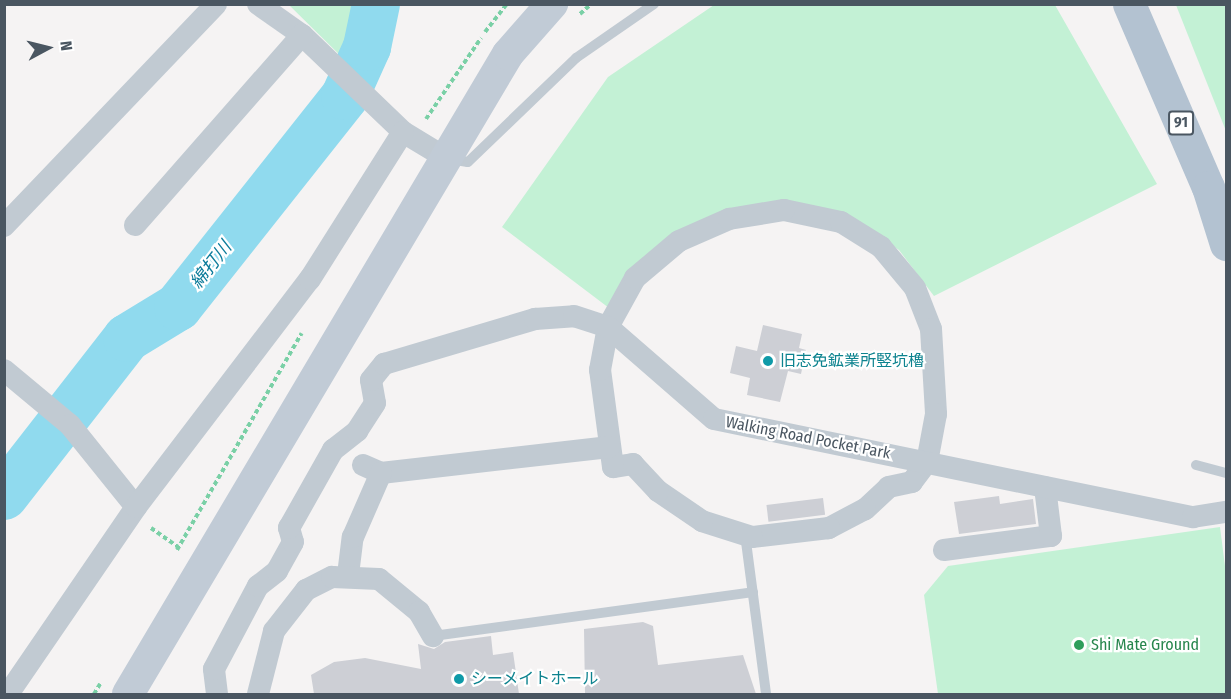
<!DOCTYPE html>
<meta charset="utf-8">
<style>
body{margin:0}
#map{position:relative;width:1231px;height:699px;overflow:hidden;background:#f5f3f3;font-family:"Fira Sans Condensed","Noto Sans JP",sans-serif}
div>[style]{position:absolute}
.green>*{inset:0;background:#c3f1d5}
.river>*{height:48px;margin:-24px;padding:0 24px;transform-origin:24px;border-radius:24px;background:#90daee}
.building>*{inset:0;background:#cdcfd5;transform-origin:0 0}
.path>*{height:4px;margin-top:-2px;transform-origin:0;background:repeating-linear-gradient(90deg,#7ad0a6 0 4.5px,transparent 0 7.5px)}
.lane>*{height:10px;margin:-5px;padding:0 5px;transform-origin:5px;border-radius:5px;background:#c1cad2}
.street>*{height:22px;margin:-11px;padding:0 11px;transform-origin:11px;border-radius:11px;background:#c1cad2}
.secondary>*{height:32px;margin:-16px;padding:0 16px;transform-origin:16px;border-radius:16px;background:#c1cbd6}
.primary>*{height:33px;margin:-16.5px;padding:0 16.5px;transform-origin:16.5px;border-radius:16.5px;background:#b3c2d1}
.dots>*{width:16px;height:16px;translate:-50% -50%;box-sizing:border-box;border:3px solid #fff;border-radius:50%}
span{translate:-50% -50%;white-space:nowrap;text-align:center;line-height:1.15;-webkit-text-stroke:4.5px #fff;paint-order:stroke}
.shield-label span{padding:2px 4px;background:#fff;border:2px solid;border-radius:4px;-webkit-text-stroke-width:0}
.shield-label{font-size:15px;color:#4a5661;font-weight:700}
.culture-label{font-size:16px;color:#0d838f}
.left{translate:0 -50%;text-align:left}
.street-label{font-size:16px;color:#4a5661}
.leisure-label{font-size:16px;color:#27864d}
.water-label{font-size:18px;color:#0c7c9b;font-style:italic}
.frame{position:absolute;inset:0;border:6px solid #4a5661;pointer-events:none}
.north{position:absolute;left:18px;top:18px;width:60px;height:60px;-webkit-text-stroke:4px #fff;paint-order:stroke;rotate:83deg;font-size:16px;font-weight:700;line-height:24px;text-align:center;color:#4a5661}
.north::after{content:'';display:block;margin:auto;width:21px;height:27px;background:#4a5661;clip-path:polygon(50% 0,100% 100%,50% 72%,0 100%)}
</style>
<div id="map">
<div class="green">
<i style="clip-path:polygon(289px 5px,374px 5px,364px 14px,353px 68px)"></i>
<i style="clip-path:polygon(714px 5px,1055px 5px,1157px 184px,934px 296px,899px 250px,853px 219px,724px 214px,609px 308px,502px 227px,608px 77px)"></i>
<i style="clip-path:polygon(1176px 5px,1226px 5px,1226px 131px)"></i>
<i style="clip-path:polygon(1220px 527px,1226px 574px,1226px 694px,938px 694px,924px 595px,948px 566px)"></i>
</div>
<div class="river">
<i style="left:4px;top:496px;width:200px;rotate:-52.1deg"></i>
<i style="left:127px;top:338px;width:60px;rotate:-31.3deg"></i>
<i style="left:178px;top:307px;width:269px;rotate:-51.6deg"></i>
<i style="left:345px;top:96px;width:54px;rotate:-65.8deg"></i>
<i style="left:367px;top:47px;width:44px;rotate:-78.2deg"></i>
</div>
<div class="building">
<i style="clip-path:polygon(763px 325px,802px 334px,799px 348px,806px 350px,801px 374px,788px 371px,780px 402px,747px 395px,750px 378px,730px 373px,736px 346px,757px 351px)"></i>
<i style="clip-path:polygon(999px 496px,1000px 504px,1033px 499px,1036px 524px,959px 534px,954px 502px)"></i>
<i style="left:823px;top:498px;width:17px;height:57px;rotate:83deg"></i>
<i style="clip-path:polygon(643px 622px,653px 626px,658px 665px,743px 655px,756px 694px,585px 694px,584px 629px)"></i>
<i style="clip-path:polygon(491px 636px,493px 655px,513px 652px,519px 694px,314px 694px,311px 675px,334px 662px,365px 658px,421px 669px,418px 644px,434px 649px,445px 642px)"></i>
</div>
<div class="path">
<i style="left:580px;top:14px;width:15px;rotate:-42deg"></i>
<i style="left:485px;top:32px;width:36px;rotate:-52deg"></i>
<i style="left:426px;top:119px;width:98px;rotate:-55.8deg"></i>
<i style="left:151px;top:528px;width:33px;rotate:35deg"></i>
<i style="left:177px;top:550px;width:250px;rotate:-60.1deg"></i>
<i style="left:94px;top:694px;width:12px;rotate:-59deg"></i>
</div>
<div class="lane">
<i style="left:449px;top:159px;width:19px;rotate:9deg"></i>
<i style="left:468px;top:162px;width:150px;rotate:-43.9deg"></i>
<i style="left:576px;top:58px;width:95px;rotate:-34.7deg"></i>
<i style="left:1196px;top:465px;width:31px;rotate:15deg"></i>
<i style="left:745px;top:534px;width:161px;rotate:82.5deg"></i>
<i style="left:433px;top:636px;width:323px;rotate:-7.8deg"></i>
</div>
<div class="street">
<i style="left:258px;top:4px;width:54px;rotate:35.2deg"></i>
<i style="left:302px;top:35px;width:140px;rotate:43.8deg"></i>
<i style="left:403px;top:132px;width:50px;rotate:31.2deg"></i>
<i style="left:784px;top:210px;width:58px;rotate:11.9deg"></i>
<i style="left:841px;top:222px;width:47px;rotate:32deg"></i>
<i style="left:881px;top:247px;width:53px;rotate:50.3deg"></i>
<i style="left:915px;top:288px;width:44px;rotate:68.7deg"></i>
<i style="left:931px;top:329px;width:85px;rotate:86.6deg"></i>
<i style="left:936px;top:414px;width:49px;rotate:100.6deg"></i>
<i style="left:927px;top:462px;width:25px;rotate:127deg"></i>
<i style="left:912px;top:482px;width:24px;rotate:168deg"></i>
<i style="left:889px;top:487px;width:33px;rotate:137deg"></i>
<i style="left:865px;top:509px;width:41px;rotate:152.2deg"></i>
<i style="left:829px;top:528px;width:78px;rotate:173.3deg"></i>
<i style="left:752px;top:537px;width:52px;rotate:-162.3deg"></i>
<i style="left:702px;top:521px;width:53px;rotate:-145.7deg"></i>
<i style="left:658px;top:491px;width:37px;rotate:-133deg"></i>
<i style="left:633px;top:464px;width:20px;rotate:171deg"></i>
<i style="left:613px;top:467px;width:98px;rotate:-97.6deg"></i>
<i style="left:600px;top:370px;width:44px;rotate:-79.5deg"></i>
<i style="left:608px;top:327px;width:56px;rotate:-61.1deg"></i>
<i style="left:635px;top:278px;width:57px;rotate:-40.1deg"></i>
<i style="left:679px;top:241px;width:55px;rotate:-23.7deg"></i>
<i style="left:729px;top:219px;width:56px;rotate:-9.3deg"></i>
<i style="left:135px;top:225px;width:253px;rotate:-48.7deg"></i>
<i style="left:4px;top:226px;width:307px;rotate:-46.3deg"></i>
<i style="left:4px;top:370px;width:86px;rotate:39.8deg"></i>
<i style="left:70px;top:425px;width:105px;rotate:51.2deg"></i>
<i style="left:363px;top:465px;width:20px;rotate:24deg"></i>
<i style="left:381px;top:473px;width:230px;rotate:-6.5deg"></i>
<i style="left:944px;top:550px;width:108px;rotate:-7.5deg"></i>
<i style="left:1051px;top:536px;width:49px;rotate:-97deg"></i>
<i style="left:348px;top:575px;width:38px;rotate:-83deg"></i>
<i style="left:353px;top:537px;width:70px;rotate:-66.4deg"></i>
<i style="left:8px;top:694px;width:227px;rotate:-55.6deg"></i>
<i style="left:136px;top:507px;width:287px;rotate:-52.7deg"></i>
<i style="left:310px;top:279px;width:174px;rotate:-57.7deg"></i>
<i style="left:217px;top:694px;width:25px;rotate:-97deg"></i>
<i style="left:214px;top:669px;width:94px;rotate:-62.1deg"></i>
<i style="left:258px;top:586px;width:24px;rotate:-38deg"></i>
<i style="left:277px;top:571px;width:33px;rotate:-61deg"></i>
<i style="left:293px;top:542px;width:15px;rotate:-106deg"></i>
<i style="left:289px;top:528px;width:90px;rotate:-60.6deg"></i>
<i style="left:333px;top:450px;width:31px;rotate:-38deg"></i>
<i style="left:357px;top:431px;width:33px;rotate:-57deg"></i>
<i style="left:375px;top:403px;width:23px;rotate:-100deg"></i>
<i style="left:371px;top:380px;width:21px;rotate:-51deg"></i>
<i style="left:384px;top:364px;width:158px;rotate:-16.6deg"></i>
<i style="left:535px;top:319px;width:39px;rotate:-4deg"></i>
<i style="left:574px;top:316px;width:36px;rotate:18deg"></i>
<i style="left:608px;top:327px;width:140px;rotate:41deg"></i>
<i style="left:714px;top:419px;width:489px;rotate:11.6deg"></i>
<i style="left:1193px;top:517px;width:33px;rotate:-9deg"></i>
<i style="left:258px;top:694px;width:65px;rotate:-75.7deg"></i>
<i style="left:274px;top:631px;width:52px;rotate:-52deg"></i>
<i style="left:306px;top:590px;width:29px;rotate:-27deg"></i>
<i style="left:332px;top:577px;width:47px;rotate:2.4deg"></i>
<i style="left:379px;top:579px;width:52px;rotate:39.5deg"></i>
<i style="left:419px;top:612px;width:28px;rotate:60deg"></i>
</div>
<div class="secondary">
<i style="left:128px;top:694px;width:744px;rotate:-59.3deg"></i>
<i style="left:508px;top:54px;width:67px;rotate:-48.7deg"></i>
</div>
<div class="primary">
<i style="left:1129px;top:4px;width:199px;rotate:66.7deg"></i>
<i style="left:1208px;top:187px;width:60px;rotate:72.5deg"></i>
</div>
<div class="dots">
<i style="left:768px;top:361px;background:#0f9aa8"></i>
<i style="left:1079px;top:645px;background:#2e9e5b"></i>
<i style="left:459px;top:679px;background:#0f9aa8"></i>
</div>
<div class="shield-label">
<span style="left:1181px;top:123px">91</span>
</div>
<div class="culture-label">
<span class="left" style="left:780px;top:361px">旧志免鉱業所竪坑櫓</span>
<span class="left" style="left:471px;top:679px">シーメイトホール</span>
</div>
<div class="street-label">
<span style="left:808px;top:438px;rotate:11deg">Walking Road Pocket Park</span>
</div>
<div class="leisure-label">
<span class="left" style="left:1091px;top:645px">Shi Mate Ground</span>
</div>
<div class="water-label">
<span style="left:211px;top:265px;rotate:-52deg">綿打川</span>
</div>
<div class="frame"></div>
<div class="north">N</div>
</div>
